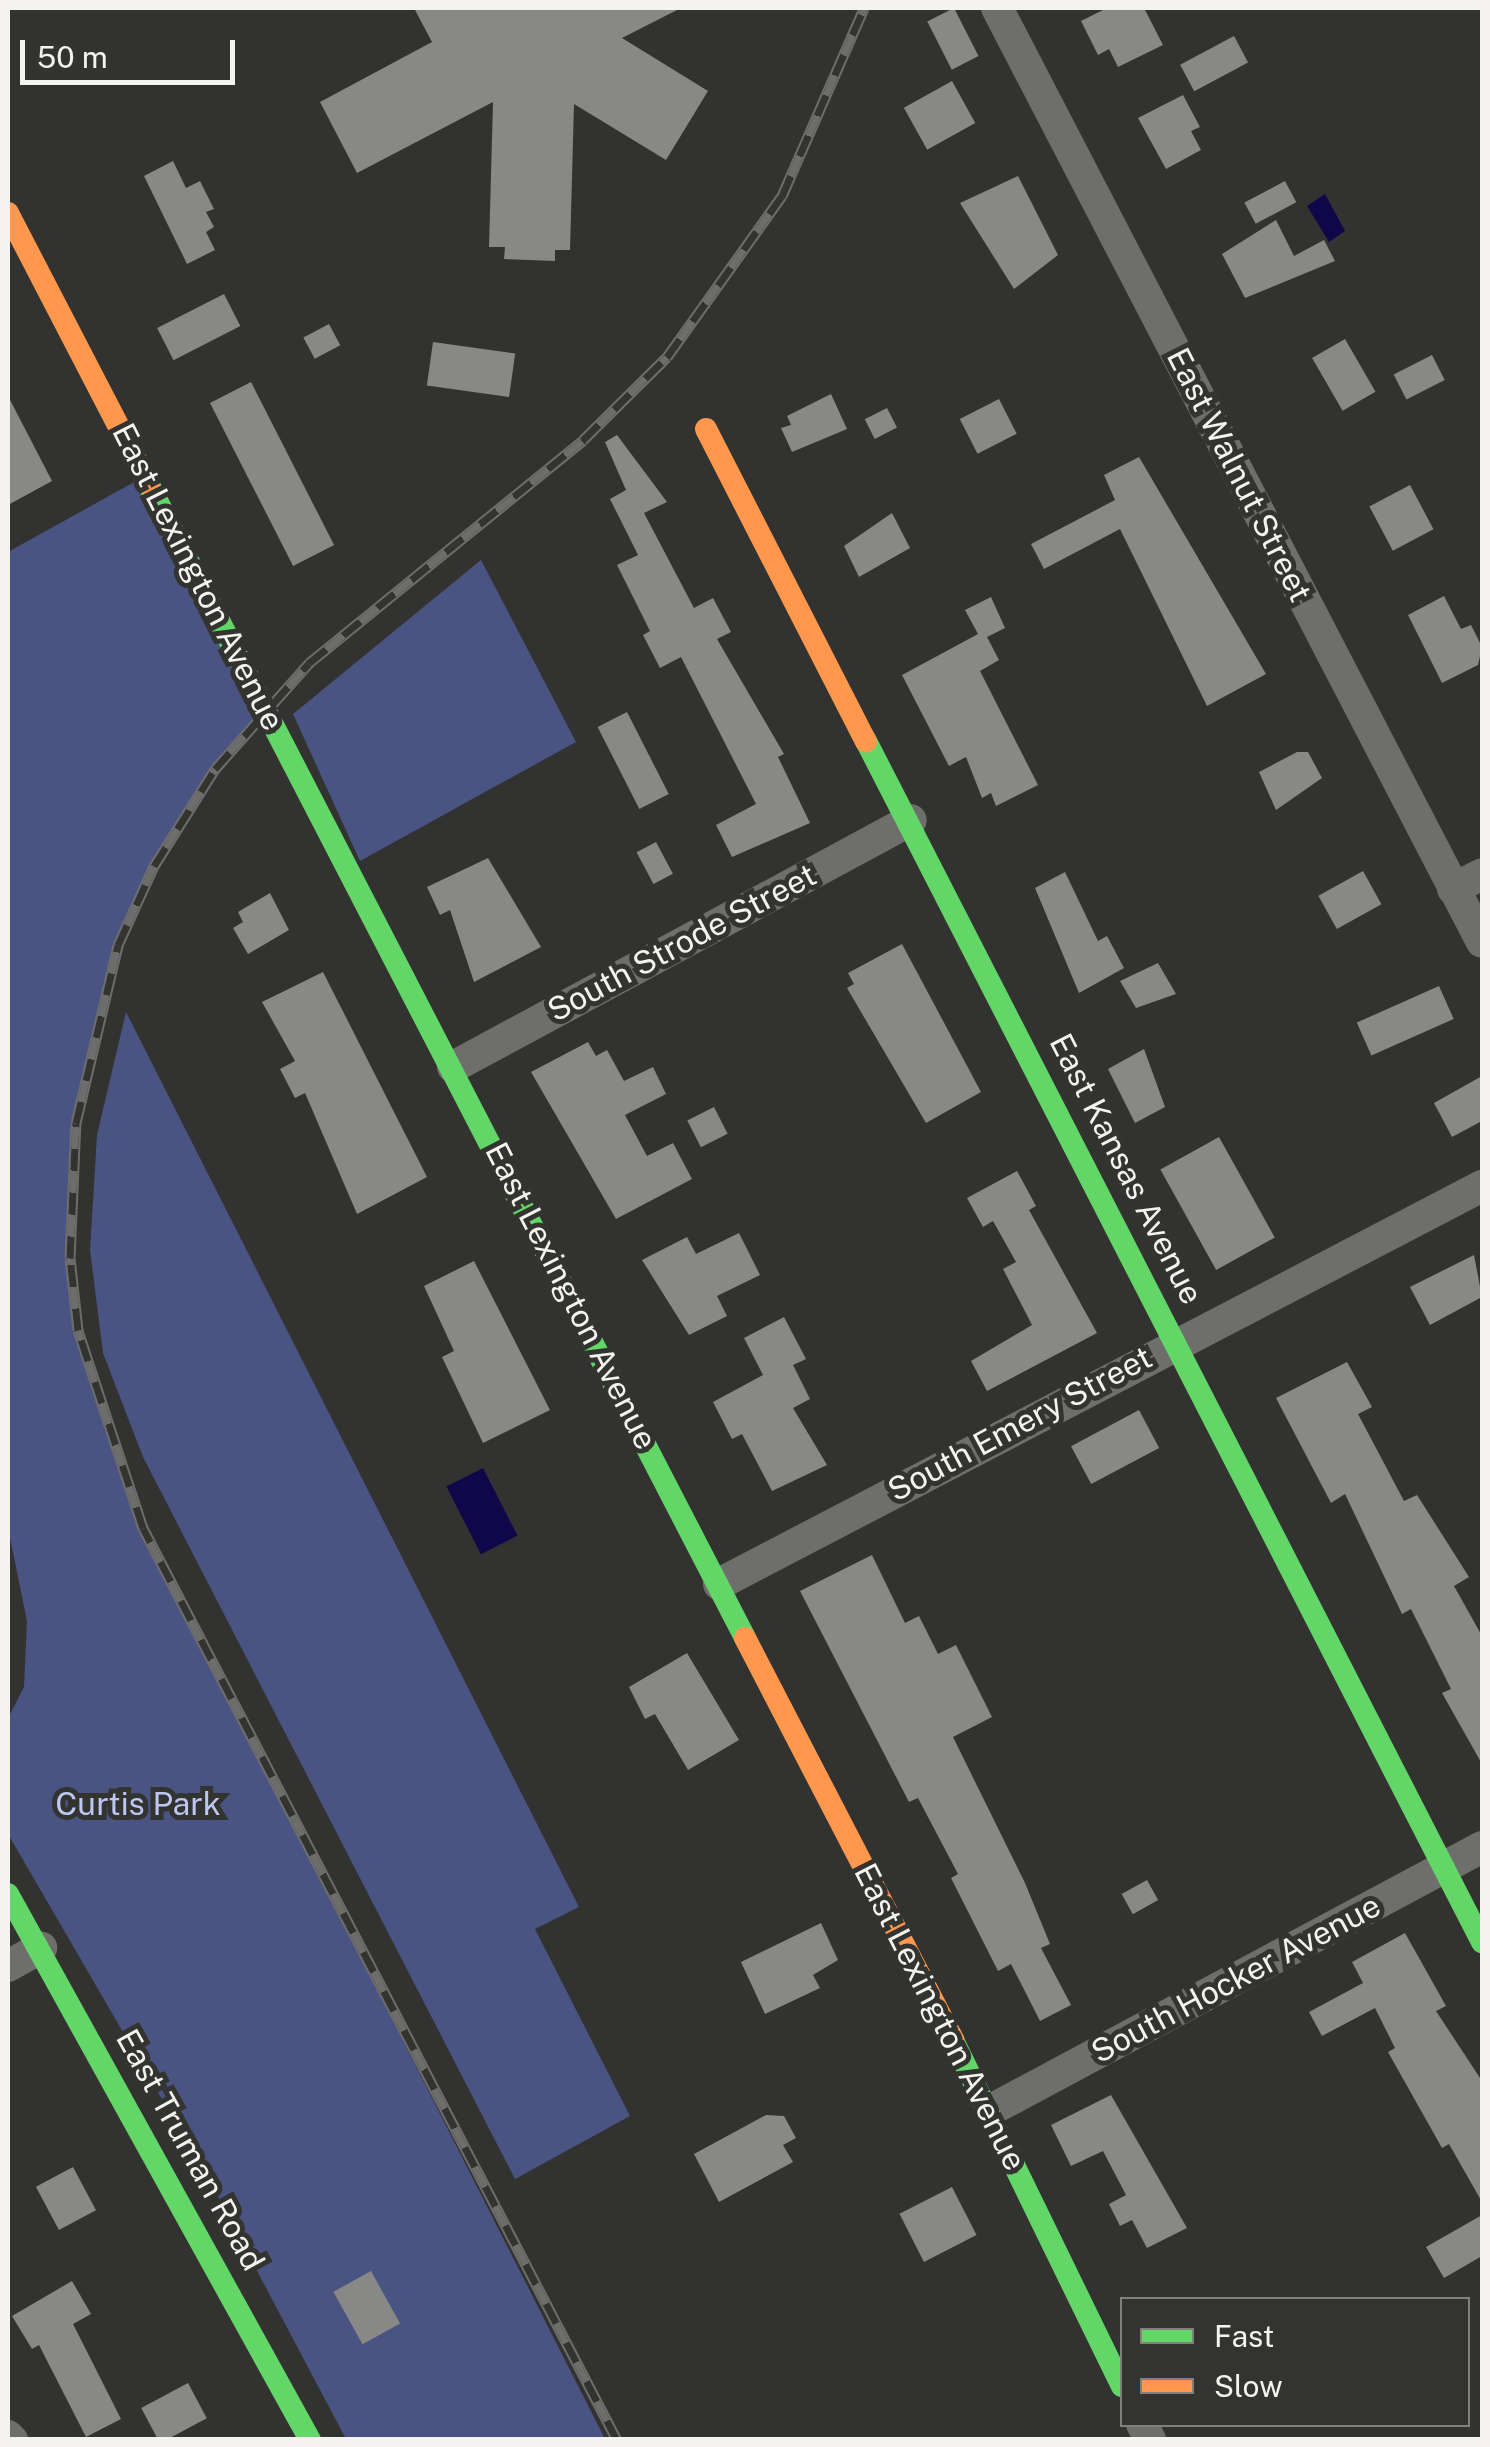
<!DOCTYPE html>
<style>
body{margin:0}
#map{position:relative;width:1490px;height:2447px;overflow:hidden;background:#323230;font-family:"Public Sans",sans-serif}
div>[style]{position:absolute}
.green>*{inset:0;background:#4a5482}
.water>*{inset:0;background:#10064a;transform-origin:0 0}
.building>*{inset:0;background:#888887;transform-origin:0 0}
.street>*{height:32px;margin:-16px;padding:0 16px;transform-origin:16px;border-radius:16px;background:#6e6e6c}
.fast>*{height:22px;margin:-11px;padding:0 11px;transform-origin:11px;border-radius:11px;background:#63d668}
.slow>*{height:22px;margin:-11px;padding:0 11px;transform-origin:11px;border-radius:11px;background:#ff974d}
.rail>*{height:11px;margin-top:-5.5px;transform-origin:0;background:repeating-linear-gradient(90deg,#33332f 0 22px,#6d6d6c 0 44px);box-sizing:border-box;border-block:2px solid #6d6d6c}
span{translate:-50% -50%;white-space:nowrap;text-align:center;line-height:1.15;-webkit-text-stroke:10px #33332f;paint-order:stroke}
.street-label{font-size:32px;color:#f4f3f1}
.park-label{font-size:32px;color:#bcc7f3}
.frame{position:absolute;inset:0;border:10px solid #f4f3f1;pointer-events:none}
.legend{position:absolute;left:1120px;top:2297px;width:350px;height:130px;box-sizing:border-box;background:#33332f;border:2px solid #80807d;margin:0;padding:12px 18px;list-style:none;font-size:30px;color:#f4f3f1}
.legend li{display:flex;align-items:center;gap:20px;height:50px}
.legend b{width:50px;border:2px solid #80807d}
.scale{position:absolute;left:20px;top:40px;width:215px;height:45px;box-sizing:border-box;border:5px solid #f4f3f1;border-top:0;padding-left:12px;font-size:30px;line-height:35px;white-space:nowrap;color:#f4f3f1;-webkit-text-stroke:8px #33332f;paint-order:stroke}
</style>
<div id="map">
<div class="green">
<i style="clip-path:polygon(145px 476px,265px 706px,154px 866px,118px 945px,76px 1123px,70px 1258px,78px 1330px,143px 1528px,605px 2439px,346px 2439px,210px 2182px,8px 1834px,8px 1718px,24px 1687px,27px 1621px,8px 1528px,8px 552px)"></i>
<i style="clip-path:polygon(481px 560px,576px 742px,360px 861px,293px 714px)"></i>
<i style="clip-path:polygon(126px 1012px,579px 1907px,535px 1929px,630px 2116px,515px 2179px,143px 1457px,103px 1353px,90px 1250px,97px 1135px)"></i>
</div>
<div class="water">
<i style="clip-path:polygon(1325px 194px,1345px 231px,1329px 242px,1307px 206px)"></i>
<i style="left:483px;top:1468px;width:76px;height:41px;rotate:63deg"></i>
</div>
<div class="building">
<i style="clip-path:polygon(414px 8px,681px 8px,622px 38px,708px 91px,666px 160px,574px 104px,570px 250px,555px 250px,555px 261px,504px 259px,505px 247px,489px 247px,493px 102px,357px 173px,320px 102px,432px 42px)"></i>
<i style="left:954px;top:8px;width:54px;height:30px;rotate:63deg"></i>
<i style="clip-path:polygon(1107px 8px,1144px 8px,1163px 45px,1118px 67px,1109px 49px,1098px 55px,1081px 21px)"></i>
<i style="left:1234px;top:36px;width:30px;height:61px;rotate:62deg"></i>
<i style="left:952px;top:81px;width:48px;height:55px;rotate:61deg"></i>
<i style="clip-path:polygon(1183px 95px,1200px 127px,1191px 131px,1201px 150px,1166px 169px,1138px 118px)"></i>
<i style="clip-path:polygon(173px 161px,186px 188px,200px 181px,214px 209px,206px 212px,214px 227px,206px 232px,215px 250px,187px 264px,144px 176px)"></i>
<i style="clip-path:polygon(1018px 176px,1058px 255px,1014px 289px,960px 203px)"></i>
<i style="left:1285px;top:181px;width:24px;height:46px;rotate:62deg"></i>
<i style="clip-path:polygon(1276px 220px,1294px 256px,1324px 240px,1335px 261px,1245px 298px,1222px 254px)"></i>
<i style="left:224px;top:294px;width:36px;height:75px;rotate:63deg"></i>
<i style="left:329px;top:324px;width:24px;height:29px;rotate:62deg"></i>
<i style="left:1345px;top:339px;width:61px;height:38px;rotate:60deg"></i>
<i style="left:433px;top:342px;width:83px;height:44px;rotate:8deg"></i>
<i style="left:1432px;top:355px;width:28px;height:43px;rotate:63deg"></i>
<i style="left:251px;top:382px;width:183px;height:46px;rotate:63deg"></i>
<i style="clip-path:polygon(831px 394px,847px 429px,792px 452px,781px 428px,791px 425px,787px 416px)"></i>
<i style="clip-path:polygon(8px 396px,52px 481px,8px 505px)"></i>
<i style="left:999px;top:399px;width:39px;height:44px;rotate:63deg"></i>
<i style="left:887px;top:408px;width:22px;height:25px;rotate:63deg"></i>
<i style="clip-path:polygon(617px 435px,667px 502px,644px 513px,694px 608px,713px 598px,731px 632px,717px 639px,784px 754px,778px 757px,810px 823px,732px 857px,716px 825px,756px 804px,681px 657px,660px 668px,643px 635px,650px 631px,617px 565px,638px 555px,610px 499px,626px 490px,605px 442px)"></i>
<i style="clip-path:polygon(1139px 457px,1266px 674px,1207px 706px,1120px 529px,1044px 569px,1031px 544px,1115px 500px,1104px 475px)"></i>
<i style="left:1410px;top:485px;width:50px;height:46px;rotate:62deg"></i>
<i style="clip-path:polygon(892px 513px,910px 548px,859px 577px,844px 546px)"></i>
<i style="clip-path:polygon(1444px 596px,1461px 629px,1471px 625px,1482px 647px,1478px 665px,1442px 683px,1408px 615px)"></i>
<i style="clip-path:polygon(991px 597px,1005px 628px,987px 637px,999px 660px,980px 671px,1038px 785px,996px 806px,991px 793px,982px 798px,966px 757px,949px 766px,902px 675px,978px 634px,965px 610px)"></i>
<i style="left:627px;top:712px;width:92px;height:33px;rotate:63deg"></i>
<i style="clip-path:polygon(1297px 752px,1308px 752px,1322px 778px,1276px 810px,1259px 772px)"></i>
<i style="left:656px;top:842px;width:36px;height:22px;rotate:62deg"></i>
<i style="clip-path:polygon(488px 858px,541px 947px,474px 982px,450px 910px,440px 915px,427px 887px)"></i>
<i style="left:1363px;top:871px;width:38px;height:51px;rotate:61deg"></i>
<i style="clip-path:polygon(1065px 872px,1098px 941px,1107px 936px,1124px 968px,1079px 993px,1035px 888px)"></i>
<i style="clip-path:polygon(270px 893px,289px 930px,248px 954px,233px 928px,243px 922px,238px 912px)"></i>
<i style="clip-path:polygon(902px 944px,981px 1092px,926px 1123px,847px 988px,854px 984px,848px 973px)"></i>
<i style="clip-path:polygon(1158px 963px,1176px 994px,1136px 1008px,1120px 981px)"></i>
<i style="clip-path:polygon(323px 972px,427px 1177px,357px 1214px,305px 1093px,295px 1098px,280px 1069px,295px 1061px,262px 1002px)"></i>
<i style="left:1439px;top:986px;width:36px;height:90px;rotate:66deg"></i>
<i style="clip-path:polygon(588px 1042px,596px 1056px,607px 1050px,624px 1081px,653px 1067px,666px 1094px,625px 1115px,647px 1156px,673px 1143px,692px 1179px,616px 1219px,531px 1072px)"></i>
<i style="clip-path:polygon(1144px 1049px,1165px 1107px,1135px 1123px,1108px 1069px)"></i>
<i style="clip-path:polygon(1482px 1076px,1482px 1121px,1452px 1137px,1434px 1103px)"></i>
<i style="left:714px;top:1107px;width:30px;height:30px;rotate:63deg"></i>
<i style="left:1219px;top:1137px;width:115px;height:67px;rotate:61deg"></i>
<i style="clip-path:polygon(1017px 1171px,1036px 1206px,1029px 1210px,1097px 1333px,987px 1391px,971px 1361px,1032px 1325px,1003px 1269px,1016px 1262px,993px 1221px,983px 1227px,967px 1198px)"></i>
<i style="clip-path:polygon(739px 1233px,760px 1275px,717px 1296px,727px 1316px,689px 1335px,642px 1260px,687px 1237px,696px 1254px)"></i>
<i style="clip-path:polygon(1474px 1255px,1482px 1297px,1430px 1325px,1410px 1287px)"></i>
<i style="clip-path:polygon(474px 1261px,550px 1410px,483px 1443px,442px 1357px,454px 1351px,424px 1286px)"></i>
<i style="clip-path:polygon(784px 1317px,806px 1359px,793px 1365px,810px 1399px,793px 1408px,827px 1465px,772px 1491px,742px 1434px,732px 1439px,713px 1402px,763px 1375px,744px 1338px)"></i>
<i style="clip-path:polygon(1347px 1362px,1372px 1407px,1358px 1414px,1404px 1501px,1417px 1495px,1469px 1577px,1454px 1586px,1482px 1636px,1482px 1764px,1442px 1693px,1451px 1689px,1411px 1609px,1402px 1614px,1345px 1494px,1331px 1503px,1276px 1398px)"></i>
<i style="left:1139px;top:1410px;width:43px;height:77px;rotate:62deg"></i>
<i style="clip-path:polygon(872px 1555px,905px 1623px,919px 1616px,938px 1654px,956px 1645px,992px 1717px,953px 1737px,1025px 1883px,1050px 1944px,1041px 1948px,1071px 2005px,1040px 2021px,1011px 1964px,998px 1971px,951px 1878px,958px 1874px,918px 1798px,909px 1802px,800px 1591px)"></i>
<i style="clip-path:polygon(687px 1653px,739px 1740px,688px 1770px,655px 1714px,645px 1719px,629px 1687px)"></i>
<i style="left:1147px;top:1880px;width:23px;height:29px;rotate:61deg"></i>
<i style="clip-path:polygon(821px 1923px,838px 1960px,813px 1975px,820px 1988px,765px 2014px,741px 1962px)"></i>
<i style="clip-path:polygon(1405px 1933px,1446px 2006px,1436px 2011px,1482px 2081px,1482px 2202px,1449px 2144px,1442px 2148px,1388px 2052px,1395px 2048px,1375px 2008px,1322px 2036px,1309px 2012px,1363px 1983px,1352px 1962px)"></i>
<i style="clip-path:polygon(1111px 2095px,1187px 2228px,1147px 2248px,1132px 2220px,1120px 2226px,1109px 2204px,1126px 2195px,1103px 2151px,1071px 2166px,1051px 2125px)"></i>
<i style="clip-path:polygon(766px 2115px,784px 2116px,796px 2138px,783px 2145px,793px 2162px,719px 2202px,694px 2154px)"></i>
<i style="left:73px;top:2167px;width:49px;height:42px;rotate:62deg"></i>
<i style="left:952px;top:2187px;width:54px;height:59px;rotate:63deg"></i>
<i style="clip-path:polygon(1482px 2215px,1482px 2256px,1444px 2278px,1426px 2247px)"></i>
<i style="left:371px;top:2271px;width:60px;height:43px;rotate:61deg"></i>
<i style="clip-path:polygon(72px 2281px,91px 2314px,73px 2324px,121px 2419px,86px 2437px,39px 2345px,32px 2349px,12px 2316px)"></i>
<i style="left:188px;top:2383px;width:40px;height:53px;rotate:62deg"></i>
</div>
<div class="street">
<i style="left:997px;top:8px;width:1052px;rotate:62.56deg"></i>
<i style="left:1453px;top:889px;width:33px;rotate:-27deg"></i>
<i style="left:453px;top:1067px;width:520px;rotate:-28.34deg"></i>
<i style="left:719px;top:1584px;width:861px;rotate:-27.55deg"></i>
<i style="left:8px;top:1966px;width:38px;rotate:-29deg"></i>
<i style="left:989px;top:2111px;width:559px;rotate:-28.17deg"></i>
<i style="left:1142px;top:2424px;width:18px;rotate:63deg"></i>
<i style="left:8px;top:2436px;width:6px;rotate:45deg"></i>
</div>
<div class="fast">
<i style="left:149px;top:485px;width:1298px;rotate:62.66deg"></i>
<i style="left:866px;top:741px;width:1350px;rotate:62.85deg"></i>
<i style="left:8px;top:1894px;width:624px;rotate:61.05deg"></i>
<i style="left:953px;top:2040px;width:385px;rotate:64deg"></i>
</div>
<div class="slow">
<i style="left:8px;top:213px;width:306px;rotate:62.6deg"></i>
<i style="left:706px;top:429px;width:351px;rotate:62.9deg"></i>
<i style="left:745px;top:1638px;width:453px;rotate:62.6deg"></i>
</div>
<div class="rail">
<i style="left:617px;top:2440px;width:1028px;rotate:-117.46deg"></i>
<i style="left:143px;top:1528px;width:208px;rotate:-108.2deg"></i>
<i style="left:78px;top:1330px;width:72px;rotate:-96.3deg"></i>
<i style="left:70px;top:1258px;width:135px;rotate:-87.5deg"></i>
<i style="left:76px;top:1123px;width:183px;rotate:-76.7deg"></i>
<i style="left:118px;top:945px;width:87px;rotate:-65.5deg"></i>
<i style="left:154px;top:866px;width:115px;rotate:-57.8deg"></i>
<i style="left:215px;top:769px;width:142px;rotate:-48.4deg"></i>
<i style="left:309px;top:663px;width:353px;rotate:-39.1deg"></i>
<i style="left:583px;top:440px;width:118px;rotate:-44.7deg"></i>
<i style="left:667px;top:357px;width:198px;rotate:-54.5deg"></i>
<i style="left:782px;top:196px;width:205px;rotate:-66.4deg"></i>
</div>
<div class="street-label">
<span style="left:1239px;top:475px;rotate:63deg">East Walnut Street</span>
<span style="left:198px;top:577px;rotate:63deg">East Lexington Avenue</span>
<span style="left:682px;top:943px;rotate:-28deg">South Strode Street</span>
<span style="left:1126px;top:1169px;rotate:63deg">East Kansas Avenue</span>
<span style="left:571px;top:1296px;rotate:63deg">East Lexington Avenue</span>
<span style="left:1020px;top:1424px;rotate:-28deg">South Emery Street</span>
<span style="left:1236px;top:1979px;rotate:-28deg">South Hocker Avenue</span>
<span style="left:940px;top:2017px;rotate:63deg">East Lexington Avenue</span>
<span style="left:190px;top:2150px;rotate:61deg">East Truman Road</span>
</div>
<div class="park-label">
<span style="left:138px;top:1804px">Curtis Park</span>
</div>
<div class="frame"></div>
<ul class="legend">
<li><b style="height:12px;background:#63d668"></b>Fast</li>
<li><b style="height:12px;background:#ff974d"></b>Slow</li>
</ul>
<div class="scale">50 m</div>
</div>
